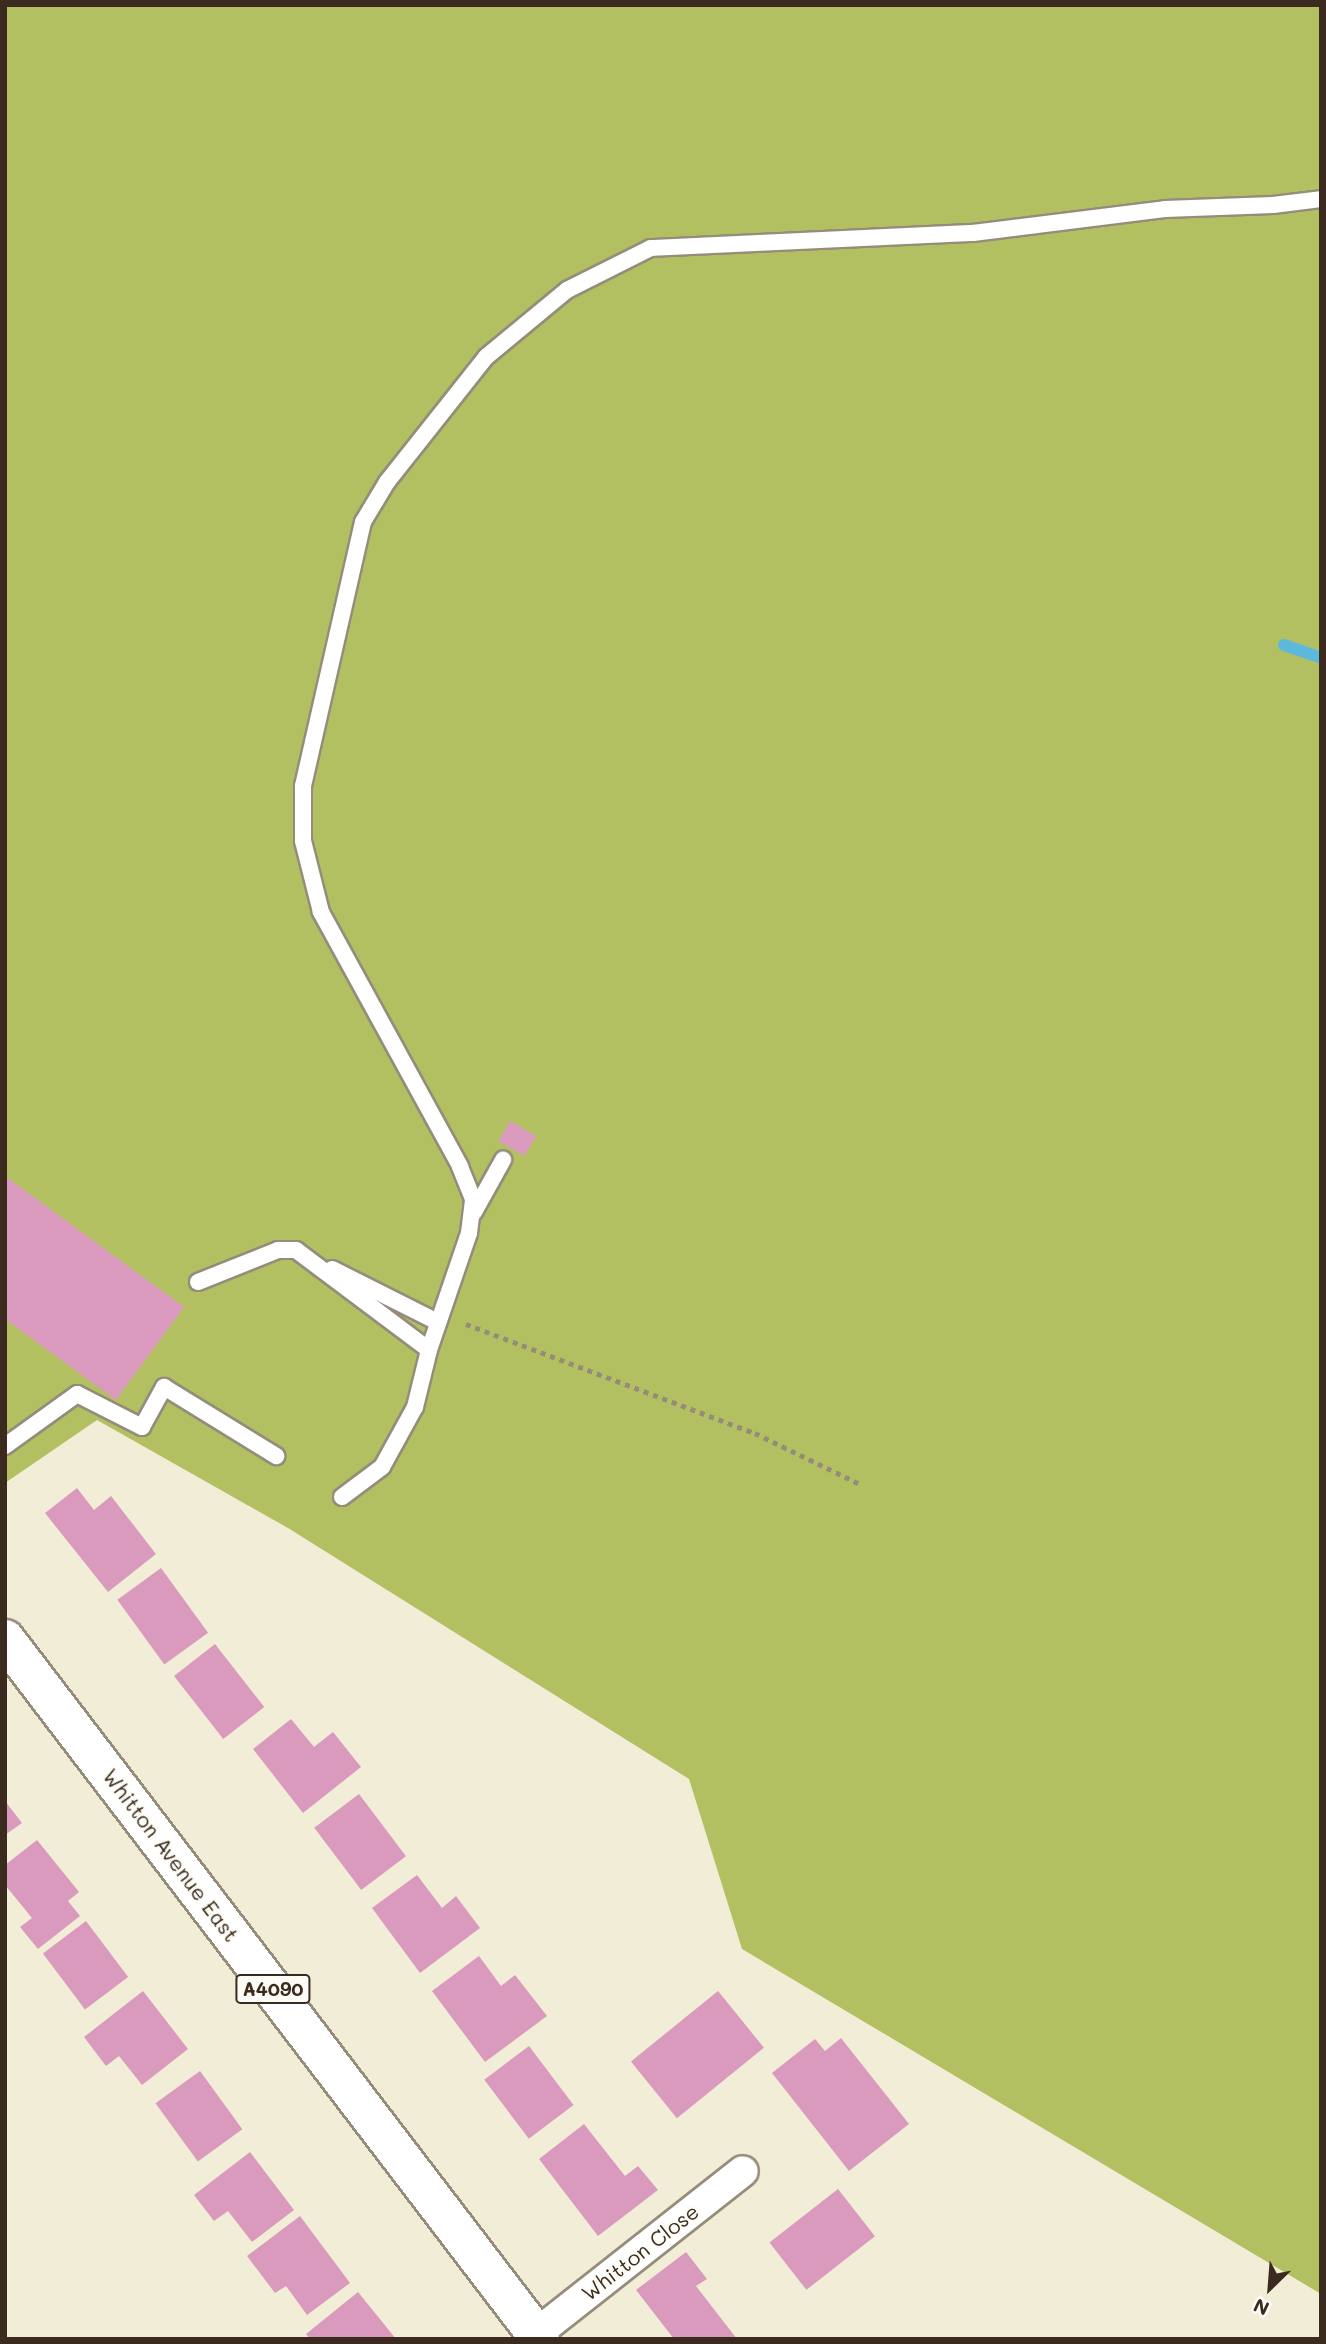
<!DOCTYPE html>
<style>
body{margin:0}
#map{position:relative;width:1326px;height:2344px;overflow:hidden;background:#f1edd7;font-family:Mali,sans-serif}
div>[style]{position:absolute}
.green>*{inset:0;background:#b3c062}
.stream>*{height:12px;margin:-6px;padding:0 6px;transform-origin:6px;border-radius:6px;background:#5db9db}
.building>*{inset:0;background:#da9abe;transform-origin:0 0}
.path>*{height:4.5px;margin-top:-2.25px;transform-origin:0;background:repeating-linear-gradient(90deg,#968c7a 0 5px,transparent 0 10px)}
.roads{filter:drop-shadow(2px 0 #968c7a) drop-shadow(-2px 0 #968c7a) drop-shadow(0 2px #968c7a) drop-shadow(0 -2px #968c7a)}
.lane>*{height:16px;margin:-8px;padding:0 8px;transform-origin:8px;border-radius:8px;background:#fff}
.street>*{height:30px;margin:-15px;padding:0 15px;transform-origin:15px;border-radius:15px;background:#fff}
.primary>*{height:38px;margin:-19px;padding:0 19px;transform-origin:19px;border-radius:19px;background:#fff}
span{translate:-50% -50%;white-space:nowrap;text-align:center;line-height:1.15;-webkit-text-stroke:5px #fdfcf7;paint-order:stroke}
.shield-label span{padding:2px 5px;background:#fdfcf7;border:2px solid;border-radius:5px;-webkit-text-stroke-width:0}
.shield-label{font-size:19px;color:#3b2a1e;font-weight:700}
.street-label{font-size:21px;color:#3b2a1e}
.frame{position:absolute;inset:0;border:7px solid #3b2a1e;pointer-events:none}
.north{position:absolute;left:1235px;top:2253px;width:70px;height:70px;-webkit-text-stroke:5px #fdfcf7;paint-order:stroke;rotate:205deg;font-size:19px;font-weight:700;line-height:28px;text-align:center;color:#3b2a1e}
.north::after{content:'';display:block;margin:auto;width:24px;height:32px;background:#3b2a1e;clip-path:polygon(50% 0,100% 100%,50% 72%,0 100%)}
</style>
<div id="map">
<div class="green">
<i style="clip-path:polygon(5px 5px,1321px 5px,1321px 2294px,742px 1949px,689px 1779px,288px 1528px,97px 1420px,5px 1483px)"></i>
</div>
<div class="stream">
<i style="left:1284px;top:645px;width:39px;rotate:19deg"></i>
</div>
<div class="building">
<i style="left:510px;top:1121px;width:30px;height:23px;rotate:30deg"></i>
<i style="clip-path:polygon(5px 1176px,184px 1307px,116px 1400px,5px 1319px)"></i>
<i style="clip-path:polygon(77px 1488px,94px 1510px,111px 1496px,156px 1554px,108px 1592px,45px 1513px)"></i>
<i style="left:161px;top:1568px;width:80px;height:54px;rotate:54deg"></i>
<i style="left:215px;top:1644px;width:80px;height:52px;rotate:52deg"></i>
<i style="clip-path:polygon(291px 1719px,314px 1747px,333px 1732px,361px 1767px,303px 1813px,253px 1749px)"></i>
<i style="left:359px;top:1794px;width:78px;height:56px;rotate:53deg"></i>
<i style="clip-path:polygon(5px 1801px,22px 1823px,5px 1835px)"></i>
<i style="clip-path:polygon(37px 1840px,79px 1892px,68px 1901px,80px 1916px,38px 1949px,20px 1927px,32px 1918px,5px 1885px,5px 1865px)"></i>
<i style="clip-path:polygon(417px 1875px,442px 1908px,456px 1896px,480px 1928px,420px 1973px,372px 1908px)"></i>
<i style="left:86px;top:1921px;width:70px;height:54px;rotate:53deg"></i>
<i style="clip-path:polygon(479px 1956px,501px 1986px,515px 1975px,547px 2016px,485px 2062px,432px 1991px)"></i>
<i style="clip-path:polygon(143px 1991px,188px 2049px,142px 2085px,119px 2056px,106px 2066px,84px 2037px)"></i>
<i style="left:718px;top:1991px;width:73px;height:112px;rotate:51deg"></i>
<i style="clip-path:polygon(841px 2038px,909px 2124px,849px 2171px,772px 2073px,815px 2039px,825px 2051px)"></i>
<i style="left:529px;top:2046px;width:74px;height:56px;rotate:53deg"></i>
<i style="left:200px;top:2071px;width:72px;height:55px;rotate:54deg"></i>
<i style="clip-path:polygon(584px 2124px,625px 2176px,638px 2166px,658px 2190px,598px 2236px,539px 2159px)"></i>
<i style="clip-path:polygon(250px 2152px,294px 2210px,252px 2242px,228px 2211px,214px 2221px,194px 2195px)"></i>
<i style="left:838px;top:2189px;width:60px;height:87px;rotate:52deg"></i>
<i style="clip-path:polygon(300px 2216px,350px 2283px,307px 2315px,286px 2286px,275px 2293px,247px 2256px)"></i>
<i style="clip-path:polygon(686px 2252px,707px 2279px,696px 2286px,737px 2339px,674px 2339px,636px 2290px)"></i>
<i style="clip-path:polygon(358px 2292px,396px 2339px,310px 2339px,306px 2334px)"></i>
</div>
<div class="path">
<i style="left:466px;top:1324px;width:309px;rotate:20.7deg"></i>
<i style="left:755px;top:1433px;width:119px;rotate:25.9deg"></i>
</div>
<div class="roads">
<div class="lane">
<i style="left:474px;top:1212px;width:60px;rotate:-60.9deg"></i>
<i style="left:332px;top:1269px;width:119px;rotate:26.6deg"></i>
<i style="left:198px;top:1282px;width:86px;rotate:-21.8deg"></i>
<i style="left:278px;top:1250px;width:18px"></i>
<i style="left:296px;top:1250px;width:166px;rotate:36.9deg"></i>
<i style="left:429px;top:1350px;width:59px;rotate:103.8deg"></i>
<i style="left:415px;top:1407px;width:68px;rotate:118.8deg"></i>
<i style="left:382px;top:1467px;width:50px;rotate:143.1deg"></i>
<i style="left:429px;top:1350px;width:124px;rotate:-71.1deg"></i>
<i style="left:469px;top:1233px;width:34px;rotate:-83deg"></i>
<i style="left:473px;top:1199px;width:35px;rotate:-112deg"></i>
<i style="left:460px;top:1166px;width:290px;rotate:-118.7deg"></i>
<i style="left:321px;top:912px;width:73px;rotate:-104.2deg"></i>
<i style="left:303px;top:841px;width:55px;rotate:-90deg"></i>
<i style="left:303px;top:786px;width:271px;rotate:-77.2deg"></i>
<i style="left:363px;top:522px;width:47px;rotate:-59deg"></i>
<i style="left:387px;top:482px;width:159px;rotate:-51.6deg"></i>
<i style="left:486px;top:357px;width:105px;rotate:-39.6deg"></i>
<i style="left:567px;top:290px;width:94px;rotate:-26.6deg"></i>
<i style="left:651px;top:248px;width:322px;rotate:-2.7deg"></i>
<i style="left:973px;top:233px;width:193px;rotate:-7.1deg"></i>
<i style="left:1165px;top:209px;width:108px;rotate:-2.1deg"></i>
<i style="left:1273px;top:205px;width:48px;rotate:-7.1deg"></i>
<i style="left:5px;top:1446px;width:89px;rotate:-35.8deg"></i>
<i style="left:77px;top:1394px;width:73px;rotate:26.9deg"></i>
<i style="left:142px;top:1427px;width:46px;rotate:-61.2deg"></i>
<i style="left:164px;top:1387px;width:132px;rotate:31.6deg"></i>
</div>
<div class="street">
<i style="left:536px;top:2334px;width:263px;rotate:-38.2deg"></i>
</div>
<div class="primary">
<i style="left:5px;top:1639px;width:881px;rotate:52.61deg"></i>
</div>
</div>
<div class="shield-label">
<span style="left:273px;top:1989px">A4090</span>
</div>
<div class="street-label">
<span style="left:171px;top:1855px;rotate:53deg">Whitton Avenue East</span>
<span style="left:640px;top:2252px;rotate:-38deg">Whitton Close</span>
</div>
<div class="frame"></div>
<div class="north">N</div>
</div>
